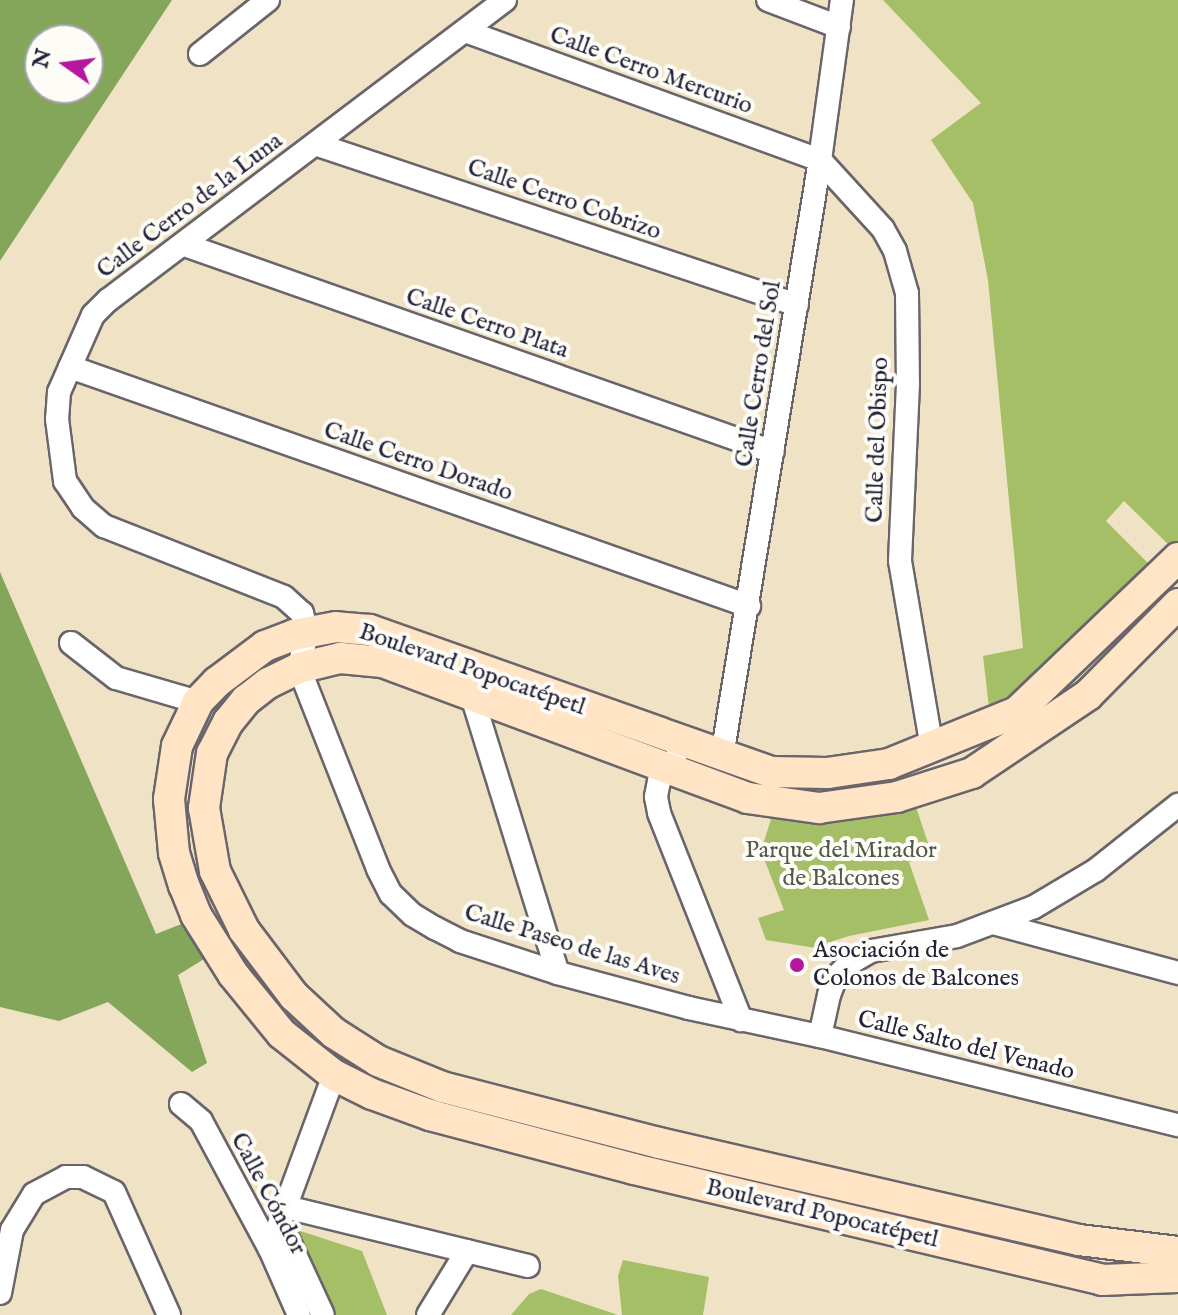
<!DOCTYPE html>
<meta charset="utf-8">
<style>
body{margin:0}
#map{position:relative;width:1178px;height:1315px;overflow:hidden;background:#f0e2c4;font-family:"IM FELL English",serif}
div>[style]{position:absolute}
.green>*{inset:0;background:#a4bf65}
.forest>*{inset:0;background:#83a65a}
.roads{filter:drop-shadow(2px 0 #6a656b) drop-shadow(-2px 0 #6a656b) drop-shadow(0 2px #6a656b) drop-shadow(0 -2px #6a656b)}
.street>*{height:22px;margin:-11px;padding:0 11px;transform-origin:11px;border-radius:11px;background:#fff}
.secondary>*{height:30px;margin:-15px;padding:0 15px;transform-origin:15px;border-radius:15px;background:#ffe4c6}
.dots>*{width:22px;height:22px;translate:-50% -50%;box-sizing:border-box;border:4px solid #fdfcf7;border-radius:50%}
span{translate:-50% -50%;white-space:nowrap;text-align:center;line-height:1.15;-webkit-text-stroke:8px #fdfcf7;paint-order:stroke}
.street-label{font-size:24px;color:#22223b}
.park-label{font-size:24px;color:#50594a}
.poi-label{font-size:24px;color:#22223b}
.left{translate:0 -50%;text-align:left}
.north{position:absolute;left:24px;top:24px;width:80px;height:80px;box-sizing:border-box;background:#fdfcf7;border:2px solid #a5a5ac;border-radius:50%;rotate:284deg;font-size:22px;font-weight:700;line-height:32px;text-align:center;color:#22223b}
.north::after{content:'';display:block;margin:auto;width:28px;height:36px;background:#b5179e;clip-path:polygon(50% 0,100% 100%,50% 72%,0 100%)}
</style>
<div id="map">
<div class="green">
<i style="clip-path:polygon(883px 0,1178px 0,1178px 542px,1172px 548px,1124px 501px,1106px 521px,1150px 565px,1060px 665px,989px 707px,983px 656px,1023px 648px,988px 280px,973px 203px,931px 140px,981px 103px)"></i>
<i style="clip-path:polygon(908px 783px,932px 855px,909px 862px,929px 920px,849px 936px,833px 941px,822px 949px,766px 940px,758px 918px,784px 910px,761px 851px,780px 791px,862px 796px)"></i>
<i style="clip-path:polygon(288px 1227px,362px 1251px,387px 1315px,329px 1315px)"></i>
<i style="clip-path:polygon(623px 1260px,709px 1277px,703px 1315px,622px 1315px,618px 1276px)"></i>
<i style="clip-path:polygon(541px 1289px,618px 1315px,511px 1315px,529px 1294px)"></i>
</div>
<div class="forest">
<i style="clip-path:polygon(evenodd,0 0,172px 0,0 261px,0 0,88px 40px,88px 88px,40px 88px,40px 40px,88px 40px)"></i>
<i style="clip-path:polygon(0 572px,156px 934px,184px 923px,204px 959px,178px 975px,207px 1063px,192px 1072px,108px 1002px,59px 1021px,0 1007px)"></i>
</div>
<div class="roads">
<div class="street">
<i style="left:505px;top:0;width:498px;rotate:142.9deg"></i>
<i style="left:108px;top:300px;width:21px;rotate:135deg"></i>
<i style="left:93px;top:315px;width:84px;rotate:113.8deg"></i>
<i style="left:59px;top:392px;width:27px;rotate:94deg"></i>
<i style="left:57px;top:419px;width:63px;rotate:82.6deg"></i>
<i style="left:65px;top:481px;width:32px;rotate:56deg"></i>
<i style="left:83px;top:508px;width:28px;rotate:41deg"></i>
<i style="left:104px;top:526px;width:193px;rotate:21.5deg"></i>
<i style="left:284px;top:597px;width:24px;rotate:42deg"></i>
<i style="left:302px;top:613px;width:21px;rotate:76deg"></i>
<i style="left:307px;top:633px;width:36px;rotate:103deg"></i>
<i style="left:299px;top:668px;width:216px;rotate:68.5deg"></i>
<i style="left:378px;top:869px;width:28px;rotate:63deg"></i>
<i style="left:391px;top:894px;width:30px;rotate:44deg"></i>
<i style="left:413px;top:915px;width:26px;rotate:31deg"></i>
<i style="left:435px;top:928px;width:28px;rotate:27deg"></i>
<i style="left:460px;top:941px;width:103px;rotate:18.1deg"></i>
<i style="left:558px;top:973px;width:136px;rotate:15deg"></i>
<i style="left:689px;top:1008px;width:134px;rotate:12.1deg"></i>
<i style="left:820px;top:1036px;width:369px;rotate:14deg"></i>
<i style="left:768px;top:0;width:76px;rotate:20.8deg"></i>
<i style="left:465px;top:31px;width:378px;rotate:20deg"></i>
<i style="left:820px;top:160px;width:93px;rotate:47.6deg"></i>
<i style="left:883px;top:229px;width:25px;rotate:61deg"></i>
<i style="left:895px;top:251px;width:44px;rotate:74.1deg"></i>
<i style="left:907px;top:293px;width:91px;rotate:89.4deg"></i>
<i style="left:908px;top:384px;width:177px;rotate:92.6deg"></i>
<i style="left:900px;top:561px;width:191px;rotate:80.3deg"></i>
<i style="left:200px;top:54px;width:87px;rotate:-38.5deg"></i>
<i style="left:315px;top:144px;width:508px;rotate:18.47deg"></i>
<i style="left:185px;top:245px;width:623px;rotate:19.39deg"></i>
<i style="left:70px;top:367px;width:720px;rotate:19.39deg"></i>
<i style="left:71px;top:643px;width:57px;rotate:37.9deg"></i>
<i style="left:116px;top:678px;width:85px;rotate:16.3deg"></i>
<i style="left:472px;top:696px;width:290px;rotate:72.8deg"></i>
<i style="left:722px;top:756px;width:604px;rotate:-80.66deg"></i>
<i style="left:820px;top:160px;width:162px;rotate:-82.2deg"></i>
<i style="left:675px;top:759px;width:27px;rotate:126deg"></i>
<i style="left:659px;top:781px;width:16px;rotate:101deg"></i>
<i style="left:656px;top:797px;width:16px;rotate:79deg"></i>
<i style="left:659px;top:813px;width:223px;rotate:68.4deg"></i>
<i style="left:993px;top:923px;width:192px;rotate:15.1deg"></i>
<i style="left:820px;top:1036px;width:42px;rotate:-77.6deg"></i>
<i style="left:829px;top:995px;width:19px;rotate:-69deg"></i>
<i style="left:836px;top:977px;width:20px;rotate:-45deg"></i>
<i style="left:850px;top:963px;width:24px;rotate:-30deg"></i>
<i style="left:871px;top:951px;width:87px;rotate:-9.9deg"></i>
<i style="left:957px;top:936px;width:82px;rotate:-20.6deg"></i>
<i style="left:1034px;top:907px;width:72px;rotate:-30.8deg"></i>
<i style="left:1096px;top:870px;width:105px;rotate:-38.4deg"></i>
<i style="left:181px;top:1104px;width:26px;rotate:40deg"></i>
<i style="left:201px;top:1121px;width:145px;rotate:61.7deg"></i>
<i style="left:270px;top:1249px;width:72px;rotate:66.3deg"></i>
<i style="left:286px;top:1207px;width:249px;rotate:13.7deg"></i>
<i style="left:280px;top:1222px;width:102px;rotate:65.2deg"></i>
<i style="left:270px;top:1249px;width:185px;rotate:-69.8deg"></i>
<i style="left:0;top:1293px;width:64px;rotate:-79.2deg"></i>
<i style="left:12px;top:1230px;width:42px;rotate:-58.6deg"></i>
<i style="left:34px;top:1194px;width:36px;rotate:-28deg"></i>
<i style="left:66px;top:1177px;width:17px"></i>
<i style="left:83px;top:1177px;width:34px;rotate:26deg"></i>
<i style="left:114px;top:1192px;width:135px;rotate:65.9deg"></i>
<i style="left:428px;top:1315px;width:75px;rotate:-58.6deg"></i>
</div>
<div class="secondary">
<i style="left:1178px;top:558px;width:223px;rotate:136.3deg"></i>
<i style="left:1017px;top:712px;width:138px;rotate:157.9deg"></i>
<i style="left:889px;top:764px;width:63px;rotate:171.7deg"></i>
<i style="left:827px;top:773px;width:56px;rotate:-179deg"></i>
<i style="left:771px;top:772px;width:426px;rotate:-160.5deg"></i>
<i style="left:369px;top:630px;width:33px;rotate:-175deg"></i>
<i style="left:336px;top:627px;width:43px;rotate:169.2deg"></i>
<i style="left:294px;top:635px;width:31px;rotate:159deg"></i>
<i style="left:265px;top:646px;width:60px;rotate:143.1deg"></i>
<i style="left:217px;top:682px;width:28px;rotate:134deg"></i>
<i style="left:198px;top:702px;width:49px;rotate:115.5deg"></i>
<i style="left:177px;top:746px;width:54px;rotate:98.6deg"></i>
<i style="left:169px;top:799px;width:54px;rotate:84.7deg"></i>
<i style="left:174px;top:853px;width:34px;rotate:73deg"></i>
<i style="left:184px;top:885px;width:32px;rotate:68deg"></i>
<i style="left:196px;top:915px;width:70px;rotate:57.9deg"></i>
<i style="left:233px;top:974px;width:77px;rotate:50.8deg"></i>
<i style="left:282px;top:1034px;width:66px;rotate:38.3deg"></i>
<i style="left:334px;top:1075px;width:42px;rotate:26.6deg"></i>
<i style="left:372px;top:1094px;width:62px;rotate:19.9deg"></i>
<i style="left:430px;top:1115px;width:211px;rotate:14.8deg"></i>
<i style="left:634px;top:1169px;width:481px;rotate:13.3deg"></i>
<i style="left:1102px;top:1280px;width:76px;rotate:-2.3deg"></i>
<i style="left:1178px;top:604px;width:128px;rotate:134.7deg"></i>
<i style="left:1088px;top:695px;width:140px;rotate:146.1deg"></i>
<i style="left:972px;top:773px;width:79px;rotate:162.3deg"></i>
<i style="left:897px;top:797px;width:79px;rotate:172deg"></i>
<i style="left:819px;top:808px;width:72px;rotate:-172deg"></i>
<i style="left:748px;top:798px;width:390px;rotate:-159.6deg"></i>
<i style="left:382px;top:662px;width:42px;rotate:-174.6deg"></i>
<i style="left:340px;top:658px;width:42px;rotate:166.3deg"></i>
<i style="left:299px;top:668px;width:34px;rotate:154deg"></i>
<i style="left:268px;top:683px;width:28px;rotate:142deg"></i>
<i style="left:246px;top:700px;width:28px;rotate:129deg"></i>
<i style="left:228px;top:722px;width:35px;rotate:117deg"></i>
<i style="left:212px;top:753px;width:56px;rotate:98.3deg"></i>
<i style="left:204px;top:808px;width:64px;rotate:80.1deg"></i>
<i style="left:215px;top:871px;width:66px;rotate:63.8deg"></i>
<i style="left:244px;top:930px;width:83px;rotate:52.9deg"></i>
<i style="left:294px;top:996px;width:54px;rotate:42.8deg"></i>
<i style="left:334px;top:1033px;width:52px;rotate:32.5deg"></i>
<i style="left:378px;top:1061px;width:69px;rotate:22.1deg"></i>
<i style="left:442px;top:1087px;width:224px;rotate:14.5deg"></i>
<i style="left:659px;top:1143px;width:431px;rotate:13deg"></i>
<i style="left:1079px;top:1240px;width:100px;rotate:6.9deg"></i>
</div>
</div>
<div class="dots">
<i style="left:797px;top:965px;background:#b5179e"></i>
</div>
<div class="street-label">
<span style="left:651px;top:71px;rotate:20deg">Calle Cerro Mercurio</span>
<span style="left:564px;top:200px;rotate:19deg">Calle Cerro Cobrizo</span>
<span style="left:190px;top:206px;rotate:-37deg">Calle Cerro de la Luna</span>
<span style="left:487px;top:324px;rotate:19deg">Calle Cerro Plata</span>
<span style="left:759px;top:374px;rotate:-81deg">Calle Cerro del Sol</span>
<span style="left:878px;top:440px;rotate:-88deg">Calle del Obispo</span>
<span style="left:418px;top:462px;rotate:19deg">Calle Cerro Dorado</span>
<span style="left:472px;top:670px;rotate:19deg">Boulevard Popocatépetl</span>
<span style="left:572px;top:945px;rotate:17deg">Calle Paseo de las Aves</span>
<span style="left:966px;top:1046px;rotate:14deg">Calle Salto del Venado</span>
<span style="left:268px;top:1194px;rotate:62deg">Calle Cóndor</span>
<span style="left:822px;top:1214px;rotate:13deg">Boulevard Popocatépetl</span>
</div>
<div class="park-label">
<span style="left:841px;top:865px">Parque del Mirador<br>de Balcones</span>
</div>
<div class="poi-label">
<span class="left" style="left:813px;top:965px">Asociación de<br>Colonos de Balcones</span>
</div>
<div class="north">N</div>
</div>
